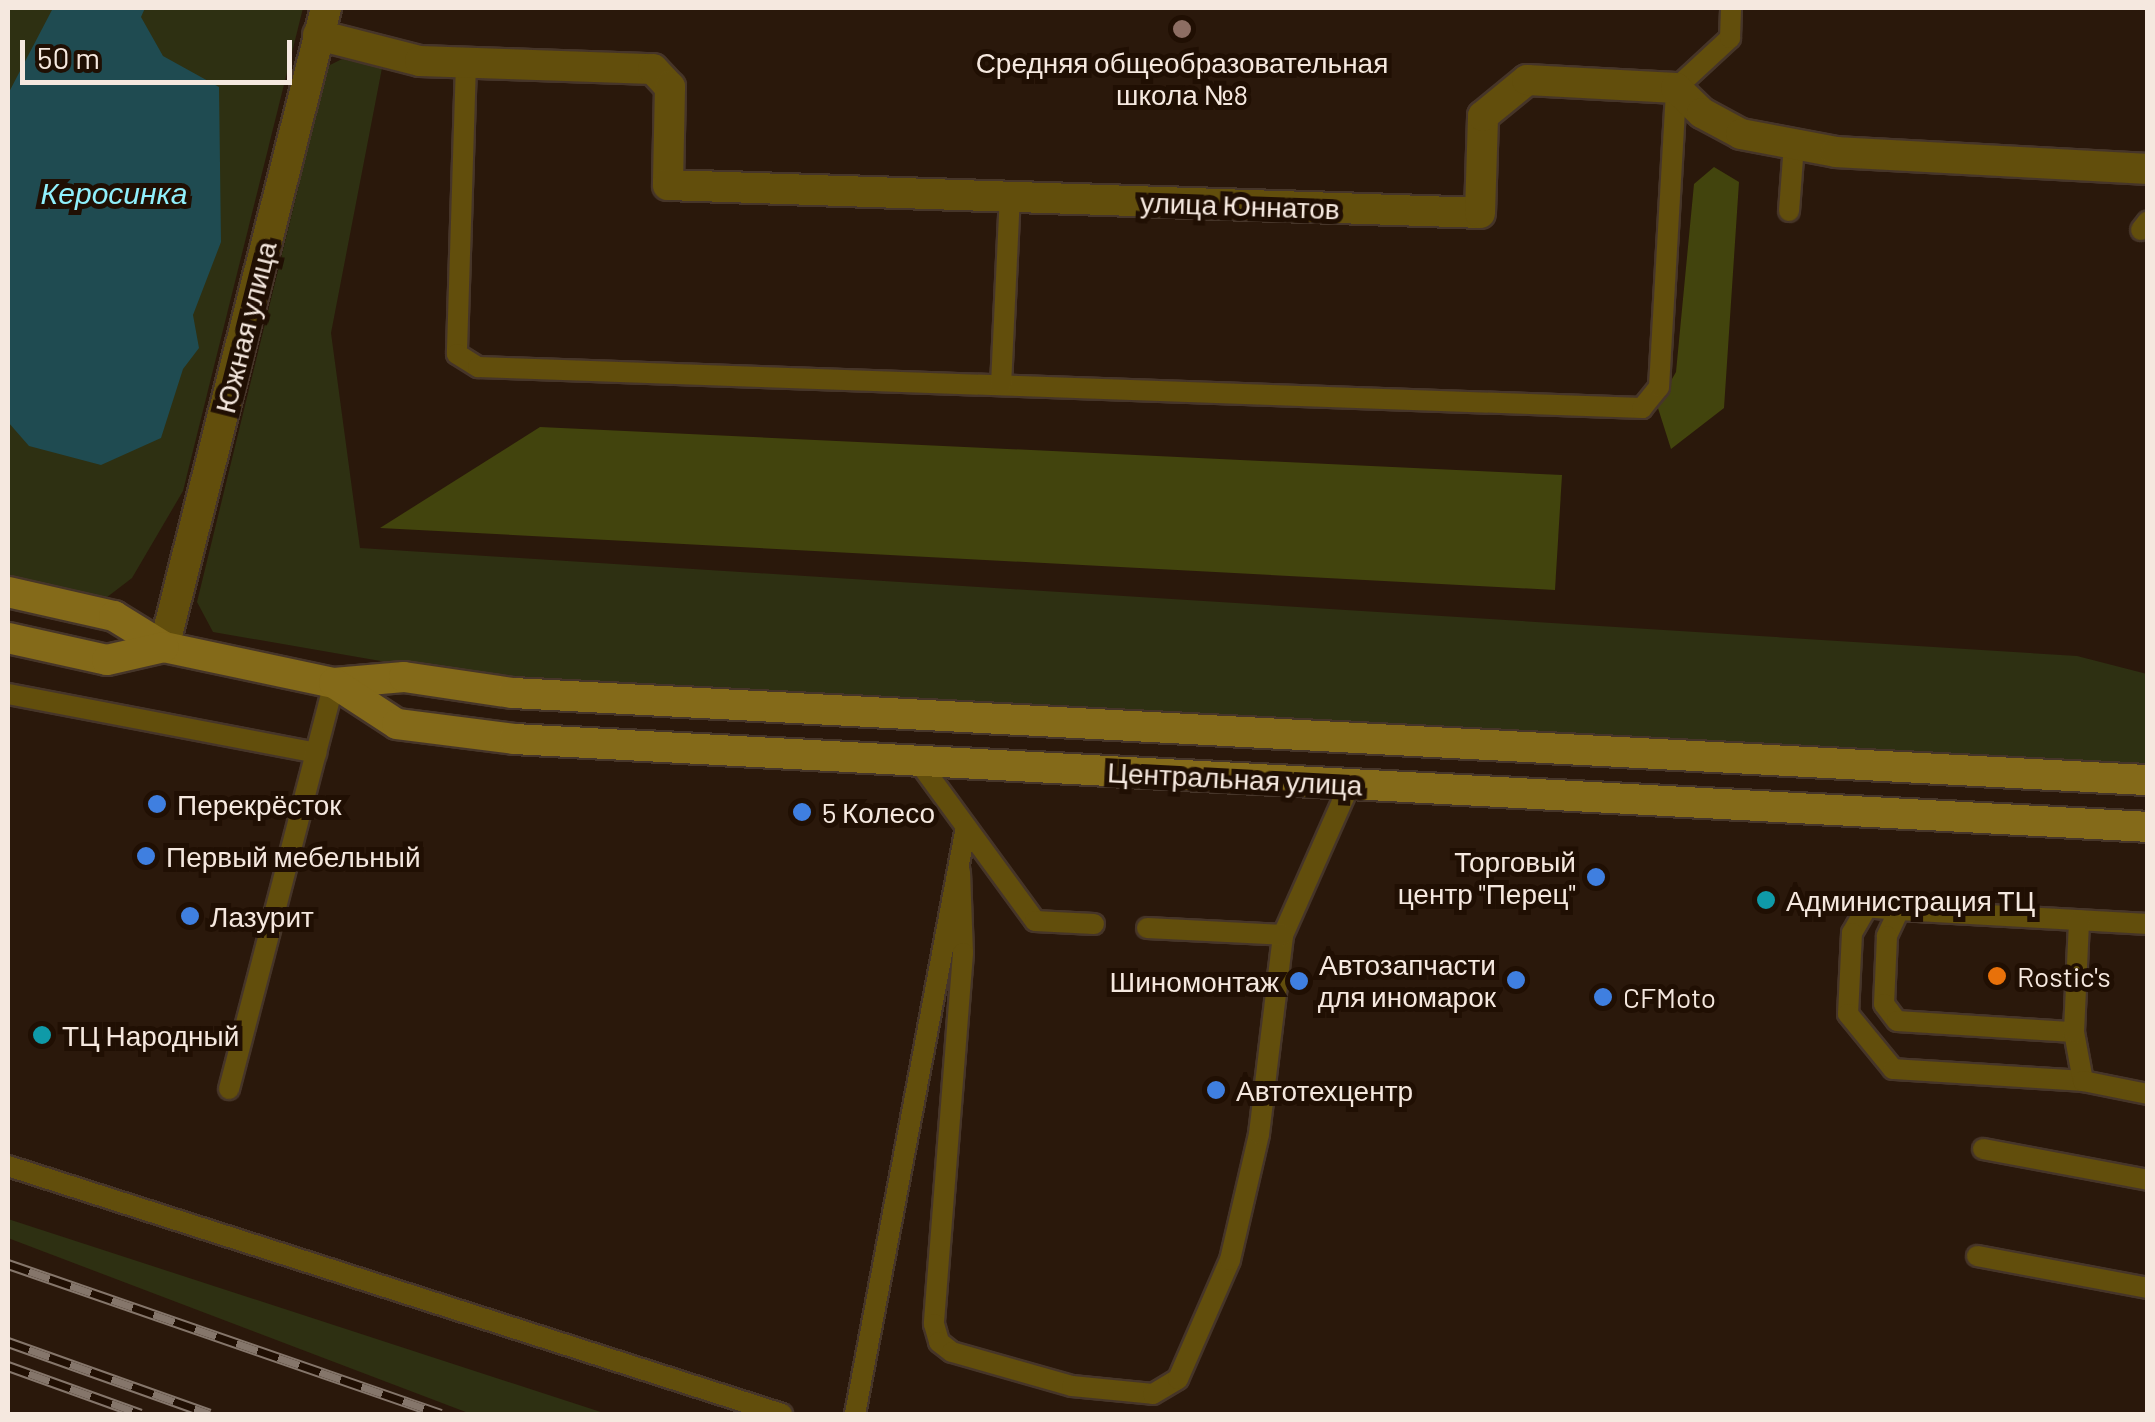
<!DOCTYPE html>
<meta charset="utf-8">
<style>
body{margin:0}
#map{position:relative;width:2155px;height:1422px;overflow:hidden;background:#2a180b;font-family:Barlow,sans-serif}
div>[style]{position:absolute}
.green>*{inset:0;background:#2e3012}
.forest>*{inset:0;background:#42440d}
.water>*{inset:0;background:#1f4b51}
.roads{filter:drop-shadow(2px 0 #463529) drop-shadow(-2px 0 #463529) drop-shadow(0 2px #463529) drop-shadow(0 -2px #463529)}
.service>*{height:20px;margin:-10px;padding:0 10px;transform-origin:10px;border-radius:10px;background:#624e0c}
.minor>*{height:30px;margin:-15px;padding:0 15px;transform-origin:15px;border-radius:15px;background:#624e0c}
.tertiary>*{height:30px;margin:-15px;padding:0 15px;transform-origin:15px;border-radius:15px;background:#624e0c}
.secondary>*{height:30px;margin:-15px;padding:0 15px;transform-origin:15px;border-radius:15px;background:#846a19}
.rail>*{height:11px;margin-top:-5.5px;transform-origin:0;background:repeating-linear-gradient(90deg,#200f03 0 22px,#85766b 0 44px);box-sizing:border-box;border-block:2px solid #85766b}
.dots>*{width:28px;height:28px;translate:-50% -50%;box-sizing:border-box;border:5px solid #200f03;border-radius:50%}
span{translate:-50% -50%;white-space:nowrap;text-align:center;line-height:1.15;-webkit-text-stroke:10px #200f03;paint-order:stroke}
.poi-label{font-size:28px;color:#f5e8df}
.left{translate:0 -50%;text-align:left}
.right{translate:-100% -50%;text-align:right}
.street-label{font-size:28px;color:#f5e8df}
.water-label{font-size:30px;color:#90f0fc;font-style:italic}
.frame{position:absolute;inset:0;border:10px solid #f5e8df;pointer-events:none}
.scale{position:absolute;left:20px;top:40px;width:272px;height:45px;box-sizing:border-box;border:5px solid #f5e8df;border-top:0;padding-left:12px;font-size:30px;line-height:35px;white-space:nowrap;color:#f5e8df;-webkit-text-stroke:8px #200f03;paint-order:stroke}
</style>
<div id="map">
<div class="green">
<i style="clip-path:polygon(8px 8px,303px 8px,183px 491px,132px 578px,102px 601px,8px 581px)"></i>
<i style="clip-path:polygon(342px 59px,382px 68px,331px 333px,360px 548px,2077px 656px,2147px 674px,2147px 771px,513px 684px,213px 632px,197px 602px,328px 66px)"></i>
<i style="clip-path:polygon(8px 1219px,607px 1414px,471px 1414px,8px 1238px)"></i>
</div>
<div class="forest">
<i style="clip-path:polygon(1714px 167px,1739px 182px,1724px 408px,1671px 449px,1657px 405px,1676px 372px,1694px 184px)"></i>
<i style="clip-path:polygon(540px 427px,1562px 475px,1555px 590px,380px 528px)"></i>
</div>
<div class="water">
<i style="clip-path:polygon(53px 8px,145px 8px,141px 17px,163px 56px,219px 87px,221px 242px,193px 315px,199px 348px,183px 369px,161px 438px,101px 465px,29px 446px,8px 422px,8px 94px)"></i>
</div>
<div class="roads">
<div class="service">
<i style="left:466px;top:63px;width:291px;rotate:91.8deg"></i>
<i style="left:457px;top:354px;width:25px;rotate:32deg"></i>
<i style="left:478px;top:367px;width:1165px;rotate:2.02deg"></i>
<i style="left:1642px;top:408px;width:27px;rotate:-51deg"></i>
<i style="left:1659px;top:387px;width:299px;rotate:-86.7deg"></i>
<i style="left:1676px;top:88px;width:74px;rotate:-42.8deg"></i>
<i style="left:1730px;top:38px;width:30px;rotate:-88deg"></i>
<i style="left:1789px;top:211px;width:67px;rotate:-85.7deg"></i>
<i style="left:2141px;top:230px;width:11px;rotate:-52deg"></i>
<i style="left:1001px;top:385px;width:189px;rotate:-87.3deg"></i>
<i style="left:8px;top:694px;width:314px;rotate:10.8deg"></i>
<i style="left:918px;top:761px;width:198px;rotate:53.8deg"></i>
<i style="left:1035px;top:921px;width:59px;rotate:2.9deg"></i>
<i style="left:960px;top:872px;width:81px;rotate:87.9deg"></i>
<i style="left:963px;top:953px;width:372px;rotate:94.5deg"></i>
<i style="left:934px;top:1324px;width:19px;rotate:74deg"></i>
<i style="left:939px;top:1342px;width:16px;rotate:38deg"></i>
<i style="left:952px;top:1352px;width:125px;rotate:15.8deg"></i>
<i style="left:1072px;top:1386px;width:81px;rotate:5.6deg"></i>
<i style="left:1153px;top:1394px;width:29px;rotate:-31deg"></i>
<i style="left:1178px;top:1379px;width:130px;rotate:-66.4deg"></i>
<i style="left:1230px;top:1260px;width:129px;rotate:-77deg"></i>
<i style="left:1259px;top:1134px;width:200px;rotate:-83.1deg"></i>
<i style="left:1283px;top:935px;width:165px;rotate:-66.1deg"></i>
<i style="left:1899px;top:910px;width:32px;rotate:-175deg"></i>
<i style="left:1867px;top:907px;width:30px;rotate:120deg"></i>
<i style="left:1852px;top:933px;width:81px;rotate:92.8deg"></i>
<i style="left:1848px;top:1014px;width:71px;rotate:50.7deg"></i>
<i style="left:1893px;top:1069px;width:190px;rotate:3.6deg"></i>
<i style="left:2148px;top:924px;width:249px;rotate:-176.8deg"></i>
<i style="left:1899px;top:910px;width:29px;rotate:115deg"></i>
<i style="left:1887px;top:936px;width:68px;rotate:92.5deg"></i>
<i style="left:1884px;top:1004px;width:21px;rotate:53deg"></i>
<i style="left:1897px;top:1021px;width:177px;rotate:3.6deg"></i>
<i style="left:2074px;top:1032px;width:50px;rotate:79.6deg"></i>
<i style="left:2083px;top:1081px;width:66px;rotate:11.3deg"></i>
<i style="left:1147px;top:928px;width:136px;rotate:2.9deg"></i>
<i style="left:2074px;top:1032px;width:112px;rotate:-87.4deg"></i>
<i style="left:229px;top:1089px;width:419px;rotate:-75.5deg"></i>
<i style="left:1983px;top:1149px;width:168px;rotate:10.6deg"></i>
<i style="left:8px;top:1166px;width:813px;rotate:17.77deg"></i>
<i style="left:1977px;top:1256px;width:174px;rotate:10.6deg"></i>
<i style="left:855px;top:1414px;width:597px;rotate:-79.29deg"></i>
</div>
<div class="minor">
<i style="left:318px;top:35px;width:105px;rotate:14.3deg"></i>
<i style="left:420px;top:61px;width:233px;rotate:2deg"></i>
<i style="left:653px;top:69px;width:25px;rotate:47deg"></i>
<i style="left:670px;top:87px;width:98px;rotate:91.2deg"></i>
<i style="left:668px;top:185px;width:812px;rotate:1.97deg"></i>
<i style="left:1480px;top:213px;width:97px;rotate:-88.2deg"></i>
<i style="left:1483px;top:116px;width:57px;rotate:-39.3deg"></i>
<i style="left:1527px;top:80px;width:149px;rotate:3.1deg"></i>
<i style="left:1676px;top:88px;width:36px;rotate:44deg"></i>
<i style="left:1702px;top:113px;width:44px;rotate:28.3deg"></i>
<i style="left:1741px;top:134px;width:97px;rotate:10.7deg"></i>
<i style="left:1836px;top:152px;width:312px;rotate:3.1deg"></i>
</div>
<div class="tertiary">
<i style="left:164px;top:647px;width:659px;rotate:-75.77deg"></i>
</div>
<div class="secondary">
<i style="left:8px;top:592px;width:109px;rotate:12.8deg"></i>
<i style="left:114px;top:616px;width:59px;rotate:31.8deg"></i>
<i style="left:164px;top:647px;width:174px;rotate:12deg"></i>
<i style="left:334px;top:683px;width:70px;rotate:-4.9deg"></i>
<i style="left:404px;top:677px;width:110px;rotate:8.4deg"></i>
<i style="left:513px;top:693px;width:1637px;rotate:3.05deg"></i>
<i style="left:8px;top:638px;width:101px;rotate:12.5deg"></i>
<i style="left:107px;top:660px;width:58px;rotate:-12.8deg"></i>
<i style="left:334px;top:683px;width:75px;rotate:33.1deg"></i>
<i style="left:397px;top:724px;width:118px;rotate:7.3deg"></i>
<i style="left:514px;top:739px;width:1636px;rotate:3.08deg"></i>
</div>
</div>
<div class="rail">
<i style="left:8px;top:1264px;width:458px;rotate:19.1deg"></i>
<i style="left:8px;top:1342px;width:214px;rotate:19.6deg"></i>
<i style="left:8px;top:1366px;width:141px;rotate:19.8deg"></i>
</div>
<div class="dots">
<i style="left:1182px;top:29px;background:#8d6e63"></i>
<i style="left:157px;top:804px;background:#3f7fe0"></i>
<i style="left:802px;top:812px;background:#3f7fe0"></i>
<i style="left:146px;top:856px;background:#3f7fe0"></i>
<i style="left:1596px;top:877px;background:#3f7fe0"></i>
<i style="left:1766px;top:900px;background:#0f9aa8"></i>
<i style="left:190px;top:916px;background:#3f7fe0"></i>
<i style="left:1997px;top:976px;background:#e8710a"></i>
<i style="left:1516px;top:980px;background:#3f7fe0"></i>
<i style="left:1299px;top:981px;background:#3f7fe0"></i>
<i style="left:1603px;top:997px;background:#3f7fe0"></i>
<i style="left:42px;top:1035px;background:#0f9aa8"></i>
<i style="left:1216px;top:1090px;background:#3f7fe0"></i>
</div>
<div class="poi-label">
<span style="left:1182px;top:78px">Средняя общеобразовательная<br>школа №8</span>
<span class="left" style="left:177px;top:804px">Перекрёсток</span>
<span class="left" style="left:822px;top:812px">5 Колесо</span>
<span class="left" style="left:166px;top:856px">Первый мебельный</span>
<span class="right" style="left:1576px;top:877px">Торговый<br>центр "Перец"</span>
<span class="left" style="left:1786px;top:900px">Администрация ТЦ</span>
<span class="left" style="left:210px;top:916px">Лазурит</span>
<span class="right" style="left:1496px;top:980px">Автозапчасти<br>для иномарок</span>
<span class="left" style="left:2017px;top:976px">Rostic's</span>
<span class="right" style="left:1279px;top:981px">Шиномонтаж</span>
<span class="left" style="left:1623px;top:997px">CFMoto</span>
<span class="left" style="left:62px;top:1035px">ТЦ Народный</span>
<span class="left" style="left:1236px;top:1090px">Автотехцентр</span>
</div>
<div class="street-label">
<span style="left:1240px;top:205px;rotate:2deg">улица Юннатов</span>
<span style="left:245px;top:327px;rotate:-76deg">Южная улица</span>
<span style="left:1235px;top:778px;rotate:3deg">Центральная улица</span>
</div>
<div class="water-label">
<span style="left:114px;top:192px">Керосинка</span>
</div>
<div class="frame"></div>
<div class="scale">50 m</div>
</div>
